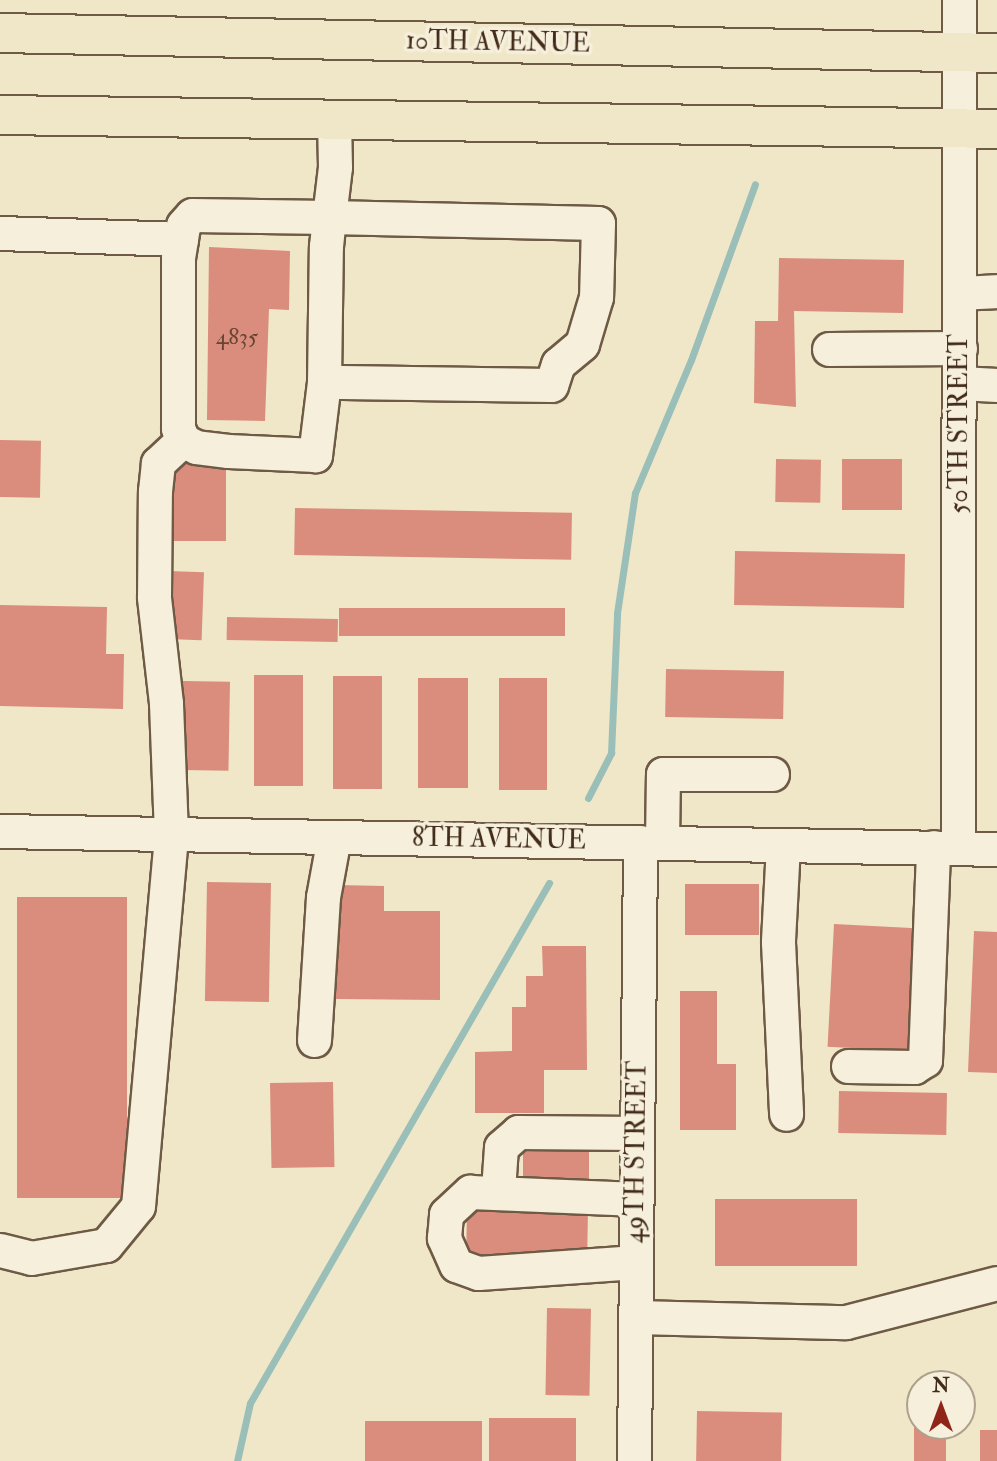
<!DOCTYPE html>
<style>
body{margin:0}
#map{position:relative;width:997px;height:1461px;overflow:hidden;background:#f0e7c8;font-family:"IM FELL Double Pica",serif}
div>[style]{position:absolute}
.stream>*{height:7px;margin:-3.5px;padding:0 3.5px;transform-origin:3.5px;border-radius:3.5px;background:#9abfb8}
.building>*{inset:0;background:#da8d7c;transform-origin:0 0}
.roads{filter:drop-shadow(2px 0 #6e5a45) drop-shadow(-2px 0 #6e5a45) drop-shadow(0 2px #6e5a45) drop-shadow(0 -2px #6e5a45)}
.minor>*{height:33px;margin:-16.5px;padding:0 16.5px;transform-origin:16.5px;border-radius:16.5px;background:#f5efdb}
.major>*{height:38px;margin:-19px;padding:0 19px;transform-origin:19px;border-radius:19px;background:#f0e7c8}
span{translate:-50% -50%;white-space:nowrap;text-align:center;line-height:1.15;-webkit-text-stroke:7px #f5efdb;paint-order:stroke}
.number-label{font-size:23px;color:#684432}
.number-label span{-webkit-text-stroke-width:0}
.street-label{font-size:26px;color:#422b19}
.north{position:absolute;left:906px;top:1370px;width:70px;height:70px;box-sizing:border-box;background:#f5efdb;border:2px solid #ada18d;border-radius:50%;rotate:0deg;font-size:19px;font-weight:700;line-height:28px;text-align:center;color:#422b19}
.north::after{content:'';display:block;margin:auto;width:24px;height:32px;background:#8f2418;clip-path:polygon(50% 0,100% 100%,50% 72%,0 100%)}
</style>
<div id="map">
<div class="stream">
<i style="left:588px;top:798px;width:51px;rotate:-62.9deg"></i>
<i style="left:611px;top:753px;width:140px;rotate:-87.5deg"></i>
<i style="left:617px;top:613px;width:121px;rotate:-81.5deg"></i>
<i style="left:635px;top:493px;width:144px;rotate:-67.2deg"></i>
<i style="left:691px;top:360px;width:187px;rotate:-70deg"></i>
<i style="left:237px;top:1461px;width:59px;rotate:-77.4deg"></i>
<i style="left:250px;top:1403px;width:600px;rotate:-60.1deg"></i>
</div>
<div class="building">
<i style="clip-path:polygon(209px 247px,290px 251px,289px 310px,269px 309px,265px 421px,207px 420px)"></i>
<i style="clip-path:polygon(779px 258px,904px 260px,903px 313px,794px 311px,796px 407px,754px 403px,755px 321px,778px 321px)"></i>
<i style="left:0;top:440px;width:41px;height:57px;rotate:1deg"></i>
<i style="left:776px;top:459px;width:45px;height:43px;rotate:1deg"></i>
<i style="left:842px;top:459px;width:60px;height:51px"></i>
<i style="left:173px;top:463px;width:53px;height:78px"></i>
<i style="left:295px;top:508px;width:277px;height:47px;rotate:1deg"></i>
<i style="left:735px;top:551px;width:170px;height:54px;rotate:1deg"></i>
<i style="left:169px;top:571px;width:35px;height:68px;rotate:2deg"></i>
<i style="clip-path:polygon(0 605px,107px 607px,106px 654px,124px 654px,123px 709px,0 706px)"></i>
<i style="left:565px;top:608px;width:28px;height:226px;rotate:90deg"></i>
<i style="left:227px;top:617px;width:111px;height:23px;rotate:1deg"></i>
<i style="left:666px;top:669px;width:118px;height:48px;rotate:1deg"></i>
<i style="left:254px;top:675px;width:49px;height:111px"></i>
<i style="left:333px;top:676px;width:49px;height:113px"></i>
<i style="left:418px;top:678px;width:50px;height:110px"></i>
<i style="left:499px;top:678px;width:48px;height:112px"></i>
<i style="left:183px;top:681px;width:47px;height:89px;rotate:1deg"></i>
<i style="left:207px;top:882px;width:64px;height:119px;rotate:1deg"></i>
<i style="left:685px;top:884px;width:74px;height:51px"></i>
<i style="clip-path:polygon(337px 885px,384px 886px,384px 911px,440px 911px,440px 1000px,336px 999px)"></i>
<i style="left:17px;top:897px;width:110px;height:301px"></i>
<i style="left:834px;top:924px;width:82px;height:123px;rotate:3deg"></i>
<i style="clip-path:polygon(974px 931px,997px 932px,997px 1073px,968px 1072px)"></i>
<i style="clip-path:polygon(542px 946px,586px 946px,587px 1070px,544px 1070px,544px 1113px,475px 1113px,475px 1052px,512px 1051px,512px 1007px,526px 1007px,526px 976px,543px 976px)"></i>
<i style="clip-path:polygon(680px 991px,717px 991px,717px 1064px,736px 1064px,736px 1130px,680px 1130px)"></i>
<i style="left:333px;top:1082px;width:85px;height:63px;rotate:89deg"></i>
<i style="left:839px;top:1091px;width:108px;height:42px;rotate:1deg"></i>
<i style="left:523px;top:1150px;width:66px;height:33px"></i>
<i style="left:857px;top:1199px;width:67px;height:142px;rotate:90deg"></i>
<i style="left:467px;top:1208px;width:121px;height:47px;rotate:1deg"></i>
<i style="left:547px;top:1308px;width:44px;height:87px;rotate:1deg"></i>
<i style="left:697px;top:1411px;width:85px;height:50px;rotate:1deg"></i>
<i style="left:489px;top:1418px;width:87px;height:43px"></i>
<i style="clip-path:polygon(914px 1419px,920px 1419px,920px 1426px,946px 1426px,946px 1461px,914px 1461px)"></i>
<i style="left:365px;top:1421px;width:117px;height:40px"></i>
<i style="left:980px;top:1430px;width:17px;height:31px"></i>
</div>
<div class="roads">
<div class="minor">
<i style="left:0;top:233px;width:181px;rotate:1.9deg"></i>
<i style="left:960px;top:293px;width:37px;rotate:-3deg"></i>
<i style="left:829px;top:349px;width:131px;rotate:-0.4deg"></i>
<i style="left:324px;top:382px;width:74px;rotate:97deg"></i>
<i style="left:315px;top:455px;width:87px;rotate:-177.4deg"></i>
<i style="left:228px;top:451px;width:32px;rotate:-173deg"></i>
<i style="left:196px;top:447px;width:15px;rotate:-152deg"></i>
<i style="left:183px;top:440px;width:13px;rotate:-113deg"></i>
<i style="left:178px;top:428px;width:170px;rotate:-90deg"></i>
<i style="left:178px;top:258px;width:33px;rotate:-81deg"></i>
<i style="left:183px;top:225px;width:13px;rotate:-48deg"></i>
<i style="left:192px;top:215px;width:137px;rotate:0.8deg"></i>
<i style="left:329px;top:217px;width:269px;rotate:1.3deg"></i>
<i style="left:598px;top:223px;width:74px;rotate:91.5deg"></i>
<i style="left:596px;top:297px;width:49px;rotate:106.6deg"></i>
<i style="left:582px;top:344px;width:31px;rotate:140deg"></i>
<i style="left:558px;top:364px;width:22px;rotate:108deg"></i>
<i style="left:551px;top:385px;width:227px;rotate:-179.2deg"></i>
<i style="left:324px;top:382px;width:136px;rotate:-89.2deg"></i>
<i style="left:326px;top:246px;width:29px;rotate:-84deg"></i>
<i style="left:329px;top:217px;width:50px;rotate:-83.2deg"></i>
<i style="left:335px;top:167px;width:48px;rotate:-91.2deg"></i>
<i style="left:960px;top:383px;width:37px;rotate:3deg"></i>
<i style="left:0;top:831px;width:997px;rotate:1.03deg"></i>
<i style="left:662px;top:843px;width:69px;rotate:-89.2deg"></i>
<i style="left:663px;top:774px;width:109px"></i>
<i style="left:783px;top:845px;width:97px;rotate:93deg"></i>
<i style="left:778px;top:942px;width:172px;rotate:87.3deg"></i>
<i style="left:958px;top:848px;width:848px;rotate:-89.93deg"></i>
<i style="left:314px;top:1040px;width:143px;rotate:-86.4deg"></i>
<i style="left:323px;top:897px;width:61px;rotate:-79.6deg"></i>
<i style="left:848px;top:1066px;width:66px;rotate:0.9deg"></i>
<i style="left:914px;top:1067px;width:13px;rotate:-32deg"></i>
<i style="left:925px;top:1060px;width:213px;rotate:-87.8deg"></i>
<i style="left:498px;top:1190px;width:43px;rotate:-86deg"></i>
<i style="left:501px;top:1147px;width:23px;rotate:-41deg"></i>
<i style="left:518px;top:1132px;width:119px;rotate:0.5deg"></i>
<i style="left:0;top:1250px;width:32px;rotate:14deg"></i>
<i style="left:31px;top:1258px;width:76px;rotate:-9.8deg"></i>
<i style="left:106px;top:1245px;width:50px;rotate:-50.6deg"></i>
<i style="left:138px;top:1206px;width:373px;rotate:-84.9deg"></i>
<i style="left:171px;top:834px;width:131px;rotate:-92.2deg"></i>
<i style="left:166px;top:703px;width:107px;rotate:-96.5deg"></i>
<i style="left:154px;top:597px;width:106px;rotate:-89.5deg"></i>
<i style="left:155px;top:491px;width:28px;rotate:-84deg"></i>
<i style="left:158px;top:463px;width:34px;rotate:-43deg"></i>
<i style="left:636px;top:1262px;width:158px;rotate:176deg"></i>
<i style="left:478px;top:1273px;width:23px;rotate:-160deg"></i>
<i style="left:456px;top:1265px;width:30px;rotate:-114deg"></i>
<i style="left:444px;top:1238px;width:24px;rotate:-85deg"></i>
<i style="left:446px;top:1214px;width:33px;rotate:-43deg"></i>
<i style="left:470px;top:1192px;width:167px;rotate:2.4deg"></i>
<i style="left:636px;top:1317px;width:210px;rotate:1.4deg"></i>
<i style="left:846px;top:1322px;width:156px;rotate:-14.5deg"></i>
<i style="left:634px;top:1461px;width:619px;rotate:-89.44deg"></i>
</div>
<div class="major">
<i style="left:0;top:33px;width:997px;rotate:1.15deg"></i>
<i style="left:0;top:115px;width:997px;rotate:0.8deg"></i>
</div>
</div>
<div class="number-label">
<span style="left:237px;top:337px">4835</span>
</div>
<div class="street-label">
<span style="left:498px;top:43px;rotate:1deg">10TH AVENUE</span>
<span style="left:960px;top:424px;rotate:-90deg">50TH STREET</span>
<span style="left:499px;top:840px;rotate:1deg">8TH AVENUE</span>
<span style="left:637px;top:1152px;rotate:-89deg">49TH STREET</span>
</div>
<div class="north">N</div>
</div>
